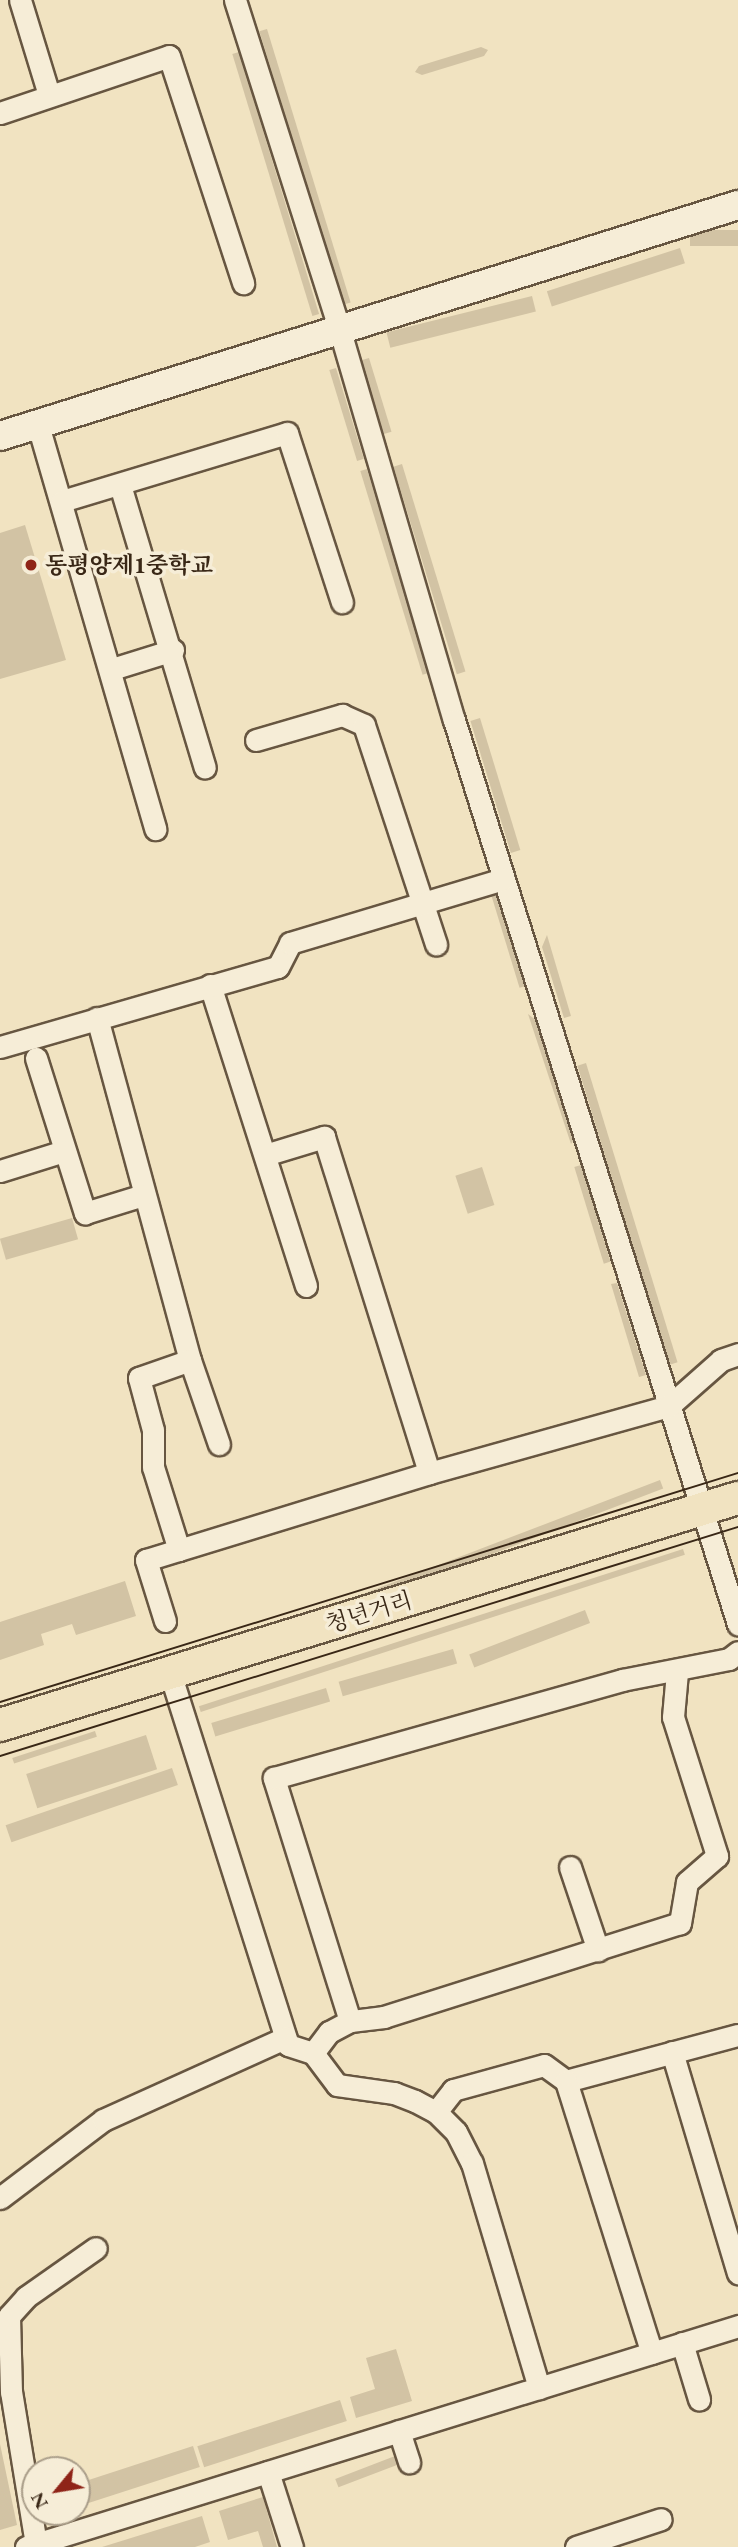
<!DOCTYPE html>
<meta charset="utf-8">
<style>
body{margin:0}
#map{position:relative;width:738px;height:2547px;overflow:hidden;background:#f1e3c1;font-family:"EB Garamond","Noto Serif KR",serif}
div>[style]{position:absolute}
.green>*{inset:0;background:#d2c3a4;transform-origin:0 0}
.roads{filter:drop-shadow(2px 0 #675641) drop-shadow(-2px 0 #675641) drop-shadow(0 2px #675641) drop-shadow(0 -2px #675641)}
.street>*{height:21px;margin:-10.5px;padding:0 10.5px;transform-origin:10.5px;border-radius:10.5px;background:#f6edd7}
.secondary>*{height:28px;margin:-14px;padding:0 14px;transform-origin:14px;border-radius:14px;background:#f6edd7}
.primary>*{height:32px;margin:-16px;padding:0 16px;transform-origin:16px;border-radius:16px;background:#f1e3c1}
.tram>*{height:2px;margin:-1px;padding:0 1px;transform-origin:1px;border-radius:1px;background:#392716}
.dots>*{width:19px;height:19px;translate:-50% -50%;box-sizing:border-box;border:4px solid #f6edd7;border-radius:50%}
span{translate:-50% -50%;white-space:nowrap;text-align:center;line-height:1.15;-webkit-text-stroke:7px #f6edd7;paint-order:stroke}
.poi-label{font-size:23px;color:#392716;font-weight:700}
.left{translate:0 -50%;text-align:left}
.street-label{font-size:23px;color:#392716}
.north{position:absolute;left:21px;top:2456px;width:70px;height:70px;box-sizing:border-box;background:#f6edd7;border:2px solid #aa9e8a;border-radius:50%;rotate:240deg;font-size:19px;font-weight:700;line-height:28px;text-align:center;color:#392716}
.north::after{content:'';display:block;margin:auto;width:24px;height:32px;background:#8f2418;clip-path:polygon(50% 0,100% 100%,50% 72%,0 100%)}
</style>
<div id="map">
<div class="green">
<i style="left:267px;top:29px;width:286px;height:8px;rotate:73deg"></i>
<i style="clip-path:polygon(481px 47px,488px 50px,484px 56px,422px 75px,415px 72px,419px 66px)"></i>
<i style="left:239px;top:52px;width:274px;height:7px;rotate:73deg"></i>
<i style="left:738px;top:230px;width:16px;height:48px;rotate:90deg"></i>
<i style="left:680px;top:248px;width:16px;height:140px;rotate:72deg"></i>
<i style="left:532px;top:296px;width:16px;height:150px;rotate:76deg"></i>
<i style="left:369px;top:358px;width:77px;height:8px;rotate:73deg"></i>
<i style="left:336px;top:368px;width:95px;height:7px;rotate:73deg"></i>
<i style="left:402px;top:464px;width:217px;height:9px;rotate:73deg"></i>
<i style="left:367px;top:469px;width:213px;height:7px;rotate:73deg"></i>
<i style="clip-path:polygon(25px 525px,66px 660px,0 679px,0 533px)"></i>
<i style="left:480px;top:718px;width:138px;height:10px;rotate:73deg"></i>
<i style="left:497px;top:890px;width:100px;height:7px;rotate:73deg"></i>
<i style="clip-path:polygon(547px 935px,571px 1016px,564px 1018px,542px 947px)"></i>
<i style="clip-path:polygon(528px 1014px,537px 1021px,574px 1139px,571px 1144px)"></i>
<i style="left:586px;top:1063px;width:313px;height:9px;rotate:73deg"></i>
<i style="left:581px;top:1165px;width:101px;height:7px;rotate:73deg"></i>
<i style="left:482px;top:1167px;width:40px;height:28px;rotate:72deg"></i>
<i style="left:72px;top:1218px;width:22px;height:75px;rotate:74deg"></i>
<i style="clip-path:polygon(617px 1283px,646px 1375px,639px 1377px,611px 1284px)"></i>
<i style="left:660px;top:1480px;width:9px;height:691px;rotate:69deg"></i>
<i style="left:683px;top:1549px;width:6px;height:509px;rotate:72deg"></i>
<i style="clip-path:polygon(125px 1581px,136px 1616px,76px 1635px,72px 1624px,41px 1634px,44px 1645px,0 1660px,0 1622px)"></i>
<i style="left:585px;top:1610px;width:14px;height:124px;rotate:69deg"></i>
<i style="left:453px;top:1649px;width:15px;height:119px;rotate:74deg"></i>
<i style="left:326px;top:1688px;width:14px;height:120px;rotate:73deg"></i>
<i style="left:95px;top:1731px;width:6px;height:87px;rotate:72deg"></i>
<i style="left:146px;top:1735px;width:36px;height:126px;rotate:72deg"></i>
<i style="left:172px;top:1768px;width:18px;height:176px;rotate:71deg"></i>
<i style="clip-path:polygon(396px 2349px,412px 2401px,356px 2418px,350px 2397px,375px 2389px,366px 2358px)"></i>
<i style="left:340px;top:2400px;width:22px;height:150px;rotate:72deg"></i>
<i style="clip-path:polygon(0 2444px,17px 2525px,0 2530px)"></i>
<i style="left:193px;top:2446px;width:22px;height:121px;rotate:72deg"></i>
<i style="left:395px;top:2456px;width:9px;height:64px;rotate:69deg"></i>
<i style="clip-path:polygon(263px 2497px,277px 2547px,263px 2547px,258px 2531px,228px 2540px,219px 2511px)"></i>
<i style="clip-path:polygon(202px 2516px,210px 2542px,195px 2547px,102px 2547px)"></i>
</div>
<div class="roads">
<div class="street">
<i style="left:20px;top:0;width:99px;rotate:73deg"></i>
<i style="left:235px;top:0;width:347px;rotate:72.4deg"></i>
<i style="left:340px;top:331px;width:405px;rotate:73.7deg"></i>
<i style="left:454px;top:720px;width:948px;rotate:72.56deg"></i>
<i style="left:0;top:113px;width:178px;rotate:-18.6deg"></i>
<i style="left:169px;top:56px;width:239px;rotate:71.9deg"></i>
<i style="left:38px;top:425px;width:421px;rotate:73.8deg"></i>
<i style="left:120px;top:485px;width:295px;rotate:73.3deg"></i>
<i style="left:62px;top:501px;width:235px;rotate:-16.8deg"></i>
<i style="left:287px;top:433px;width:178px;rotate:72deg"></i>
<i style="left:112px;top:669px;width:64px;rotate:-17.3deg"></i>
<i style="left:256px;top:740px;width:90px;rotate:-16.2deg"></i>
<i style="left:342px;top:715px;width:24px;rotate:24deg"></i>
<i style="left:364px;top:725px;width:231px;rotate:71.8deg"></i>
<i style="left:210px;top:985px;width:316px;rotate:72.3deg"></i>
<i style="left:97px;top:1018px;width:354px;rotate:74.8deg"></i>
<i style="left:190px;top:1360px;width:89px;rotate:71deg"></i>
<i style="left:0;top:1047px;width:289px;rotate:-16.1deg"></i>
<i style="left:278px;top:967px;width:27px;rotate:-63deg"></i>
<i style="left:290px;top:943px;width:223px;rotate:-16.7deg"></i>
<i style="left:36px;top:1058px;width:163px;rotate:72.5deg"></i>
<i style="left:85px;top:1213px;width:61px;rotate:-17.2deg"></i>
<i style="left:265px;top:1155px;width:62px;rotate:-17deg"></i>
<i style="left:324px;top:1137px;width:352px;rotate:72.6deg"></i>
<i style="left:429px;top:1473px;width:249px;rotate:-15.6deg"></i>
<i style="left:669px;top:1406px;width:69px;rotate:-41.5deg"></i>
<i style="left:721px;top:1360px;width:18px;rotate:-19deg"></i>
<i style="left:0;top:1171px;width:67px;rotate:-17.4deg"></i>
<i style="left:179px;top:1550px;width:262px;rotate:-17.1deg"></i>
<i style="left:165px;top:1621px;width:64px;rotate:-107.3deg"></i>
<i style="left:146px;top:1560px;width:34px;rotate:-17deg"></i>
<i style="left:179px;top:1550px;width:87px;rotate:-107.4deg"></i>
<i style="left:153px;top:1467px;width:37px;rotate:-90deg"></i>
<i style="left:153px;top:1430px;width:54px;rotate:-105.1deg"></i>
<i style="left:139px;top:1378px;width:54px;rotate:-19.4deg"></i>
<i style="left:677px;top:1672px;width:45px;rotate:95.1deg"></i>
<i style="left:673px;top:1717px;width:146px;rotate:72.4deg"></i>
<i style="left:717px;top:1856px;width:40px;rotate:139deg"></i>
<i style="left:687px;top:1882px;width:42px;rotate:99.7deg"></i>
<i style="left:680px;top:1923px;width:311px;rotate:162.4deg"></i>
<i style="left:384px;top:2017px;width:34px;rotate:173deg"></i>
<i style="left:350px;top:2021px;width:255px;rotate:-107.4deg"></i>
<i style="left:274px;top:1778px;width:362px;rotate:-15.7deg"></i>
<i style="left:622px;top:1680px;width:109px;rotate:-11.1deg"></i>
<i style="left:729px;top:1659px;width:11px;rotate:-38deg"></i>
<i style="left:170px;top:1673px;width:390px;rotate:72.4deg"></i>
<i style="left:288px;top:2045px;width:26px;rotate:18deg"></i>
<i style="left:570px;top:1867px;width:88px;rotate:71.4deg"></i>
<i style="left:350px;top:2021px;width:24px;rotate:152deg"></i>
<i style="left:329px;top:2032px;width:26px;rotate:127deg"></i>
<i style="left:313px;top:2053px;width:40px;rotate:53deg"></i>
<i style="left:337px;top:2085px;width:58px;rotate:8deg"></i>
<i style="left:394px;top:2093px;width:22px;rotate:21deg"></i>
<i style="left:415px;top:2101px;width:24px;rotate:28deg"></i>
<i style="left:436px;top:2112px;width:28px;rotate:45deg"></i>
<i style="left:456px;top:2132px;width:35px;rotate:63deg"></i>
<i style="left:472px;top:2163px;width:235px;rotate:73.4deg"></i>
<i style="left:672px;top:2052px;width:231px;rotate:73.4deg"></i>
<i style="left:566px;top:2081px;width:178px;rotate:-15deg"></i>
<i style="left:436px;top:2112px;width:28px;rotate:-52deg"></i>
<i style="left:453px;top:2090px;width:94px;rotate:-15.4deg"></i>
<i style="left:544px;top:2065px;width:27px;rotate:36deg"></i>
<i style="left:566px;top:2081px;width:285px;rotate:72.5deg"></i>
<i style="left:0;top:2198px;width:129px;rotate:-37.1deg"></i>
<i style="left:103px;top:2120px;width:200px;rotate:-24.3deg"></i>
<i style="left:682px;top:2343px;width:59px;rotate:73.1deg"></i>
<i style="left:399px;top:2431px;width:33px;rotate:72deg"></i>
<i style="left:268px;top:2472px;width:79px;rotate:72.3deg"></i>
<i style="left:36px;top:2544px;width:154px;rotate:-99.3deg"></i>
<i style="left:11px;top:2392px;width:76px;rotate:-91.5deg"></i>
<i style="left:9px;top:2316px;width:25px;rotate:-48deg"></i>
<i style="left:26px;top:2297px;width:85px;rotate:-35deg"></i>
<i style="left:26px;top:2547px;width:746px;rotate:-17.24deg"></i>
<i style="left:576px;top:2547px;width:89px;rotate:-18.2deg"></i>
</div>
<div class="secondary">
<i style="left:0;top:436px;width:773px;rotate:-17.38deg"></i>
</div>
<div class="primary">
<i style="left:0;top:1725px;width:772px;rotate:-17.1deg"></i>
</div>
</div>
<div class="tram">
<i style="left:0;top:1702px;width:773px;rotate:-17.24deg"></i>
<i style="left:0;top:1756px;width:773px;rotate:-17.24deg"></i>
</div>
<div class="dots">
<i style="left:31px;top:565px;background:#8f2418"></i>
</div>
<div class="poi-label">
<span class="left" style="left:45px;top:565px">동평양제1중학교</span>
</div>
<div class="street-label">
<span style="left:369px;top:1612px;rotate:-17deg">청년거리</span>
</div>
<div class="north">N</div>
</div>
